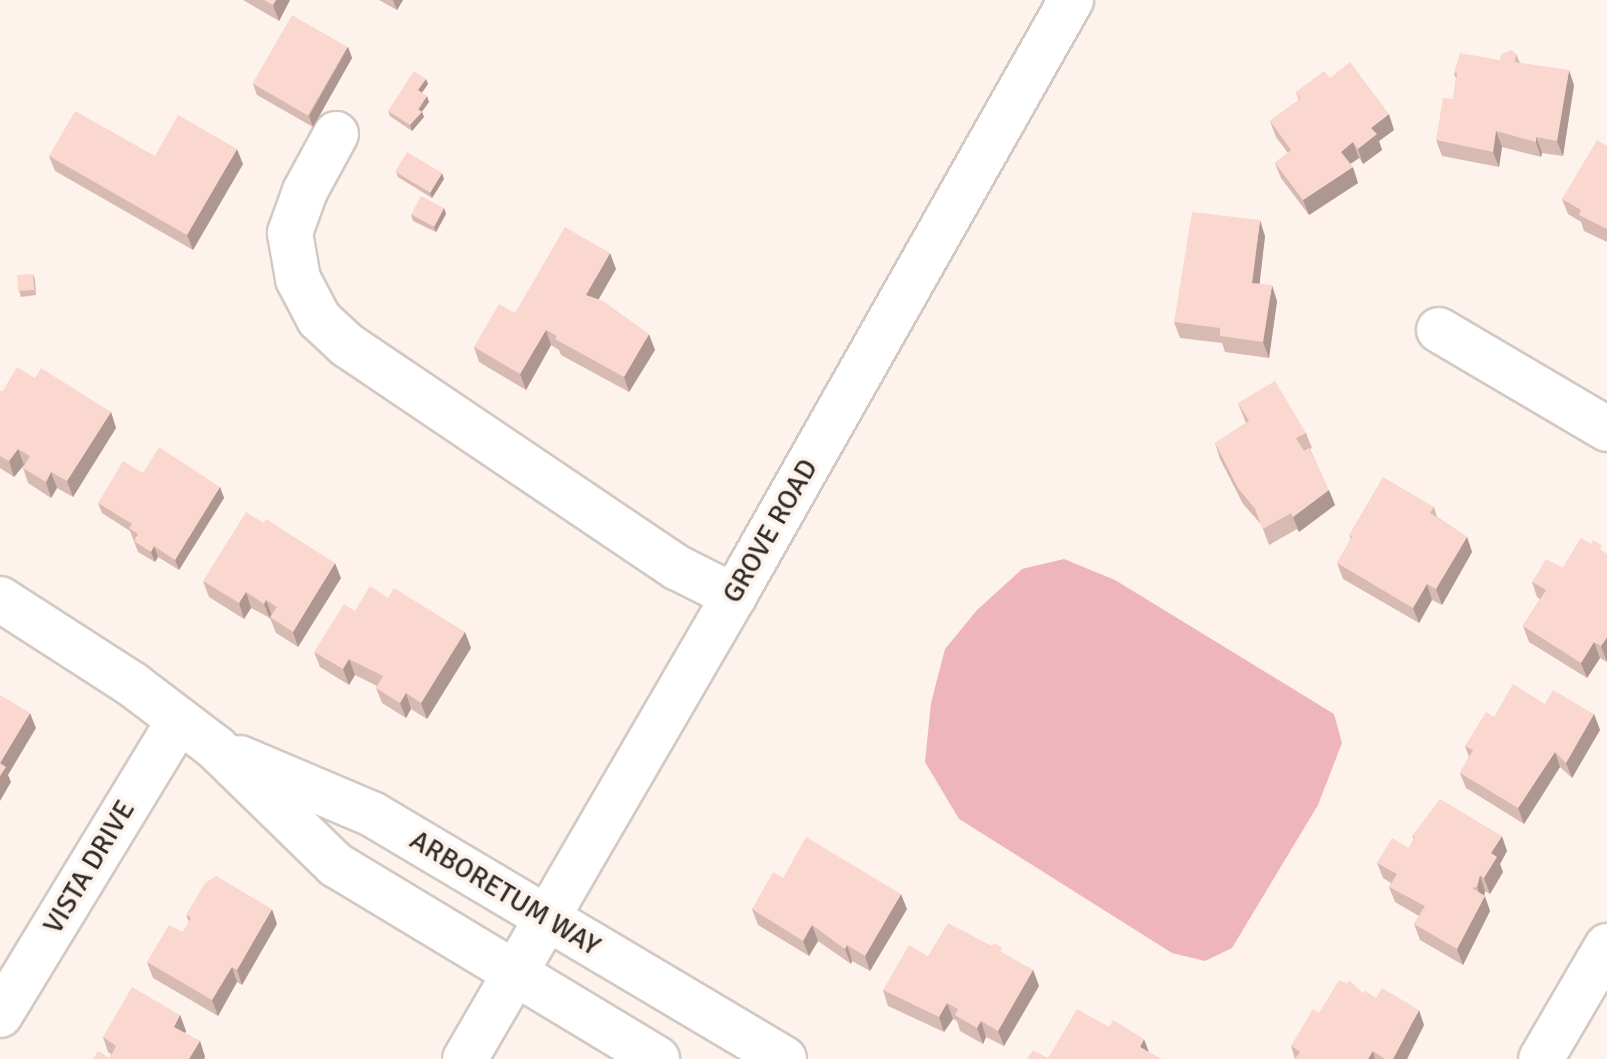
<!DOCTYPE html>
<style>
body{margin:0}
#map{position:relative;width:1607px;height:1059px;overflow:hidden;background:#fdf3ec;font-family:Signika,sans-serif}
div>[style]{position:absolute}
.green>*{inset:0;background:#efb5bc}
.roads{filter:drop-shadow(2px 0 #d3c9c2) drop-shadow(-2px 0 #d3c9c2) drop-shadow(0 2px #d3c9c2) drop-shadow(0 -2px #d3c9c2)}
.minor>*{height:44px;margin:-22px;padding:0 22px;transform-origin:22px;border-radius:22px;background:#fff}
.wall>*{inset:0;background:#d7bab2}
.shaded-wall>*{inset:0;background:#af9791}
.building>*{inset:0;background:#fad8cf;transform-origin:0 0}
span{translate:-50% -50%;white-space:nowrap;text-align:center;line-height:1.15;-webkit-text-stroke:8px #fdf3ec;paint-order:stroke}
.street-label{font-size:28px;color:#302c29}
</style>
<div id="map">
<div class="green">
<i style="clip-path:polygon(1064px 559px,1115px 580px,1334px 714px,1342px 743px,1318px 805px,1232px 948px,1205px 961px,1172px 953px,959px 819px,925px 762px,931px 703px,945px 649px,977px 610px,1022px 569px)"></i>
</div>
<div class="roads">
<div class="minor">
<i style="left:336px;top:134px;width:65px;rotate:118.5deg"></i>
<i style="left:305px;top:191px;width:45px;rotate:109.7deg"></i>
<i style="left:290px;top:233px;width:47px;rotate:80.1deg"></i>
<i style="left:298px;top:279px;width:45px;rotate:62.3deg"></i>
<i style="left:319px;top:319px;width:38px;rotate:43deg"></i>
<i style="left:347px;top:345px;width:399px;rotate:34deg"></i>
<i style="left:678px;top:568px;width:63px;rotate:26.6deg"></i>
<i style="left:1439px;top:330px;width:195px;rotate:30.5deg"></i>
<i style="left:0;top:599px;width:157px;rotate:32.8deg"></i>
<i style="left:132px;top:684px;width:106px;rotate:37.3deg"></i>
<i style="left:216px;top:748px;width:168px;rotate:44.3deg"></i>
<i style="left:336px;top:865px;width:375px;rotate:31.1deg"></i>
<i style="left:240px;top:758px;width:143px;rotate:23deg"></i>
<i style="left:372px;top:814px;width:479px;rotate:30.7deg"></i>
<i style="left:0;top:1015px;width:344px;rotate:-58.7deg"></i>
<i style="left:465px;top:1059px;width:535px;rotate:-59.84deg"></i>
<i style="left:734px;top:596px;width:685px;rotate:-60.51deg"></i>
<i style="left:1541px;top:1059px;width:131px;rotate:-59.7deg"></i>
</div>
</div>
<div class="wall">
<i style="clip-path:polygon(243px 0,290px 0,279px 21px)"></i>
<i style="clip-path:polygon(379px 0,403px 0,397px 10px)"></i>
<i style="clip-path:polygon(348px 47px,352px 58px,313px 127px,257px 95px,253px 84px)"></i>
<i style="clip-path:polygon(1516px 54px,1520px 63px,1574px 85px,1563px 156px,1542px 153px,1541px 157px,1502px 147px,1499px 167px,1442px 156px,1436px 140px,1453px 99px,1456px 79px,1454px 73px,1500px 60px)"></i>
<i style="clip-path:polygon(1330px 78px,1394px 130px,1379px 141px,1382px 150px,1363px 164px,1359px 158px,1350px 164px,1358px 183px,1309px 215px,1281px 178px,1275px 163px,1288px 153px,1276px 137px,1270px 121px,1299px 100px,1296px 92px)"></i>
<i style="clip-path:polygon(426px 79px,428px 84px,422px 93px,429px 102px,422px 111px,424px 117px,412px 131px,390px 116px,388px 111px)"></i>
<i style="clip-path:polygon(1607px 146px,1607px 242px,1584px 231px,1581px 222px,1568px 214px,1562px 199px)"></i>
<i style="clip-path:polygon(49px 156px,155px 156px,243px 164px,193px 250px,55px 171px)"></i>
<i style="clip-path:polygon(396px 172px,444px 179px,432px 198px,398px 177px)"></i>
<i style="clip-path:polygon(444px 208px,446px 214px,436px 232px,413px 221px,411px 215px)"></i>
<i style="clip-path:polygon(1265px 236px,1259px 284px,1277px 301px,1269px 358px,1225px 352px,1222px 343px,1180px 338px,1174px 322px)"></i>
<i style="clip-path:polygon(616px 269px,598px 299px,655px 350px,629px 392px,561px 355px,559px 350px,551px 345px,526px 390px,479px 362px,474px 347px,515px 313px)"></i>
<i style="clip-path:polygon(33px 274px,35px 279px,36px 295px,21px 297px,19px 291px)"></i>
<i style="clip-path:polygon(35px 378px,111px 412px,116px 428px,73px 497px,57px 488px,51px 498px,28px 483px,23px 468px,24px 465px,14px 477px,0 468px,0 391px,2px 392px)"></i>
<i style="clip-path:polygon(1238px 403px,1306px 433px,1312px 448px,1310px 449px,1335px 505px,1299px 532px,1297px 529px,1269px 545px,1261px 524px,1243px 504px,1220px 459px,1215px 443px,1246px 423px)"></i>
<i style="clip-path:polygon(143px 473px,220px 487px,224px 498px,179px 570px,158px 557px,155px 562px,138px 552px,130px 531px,102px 513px,98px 503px)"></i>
<i style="clip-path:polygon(1434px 507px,1437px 517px,1467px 537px,1472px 552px,1442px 605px,1432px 600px,1419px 623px,1343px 579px,1337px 563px,1351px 539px,1349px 535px)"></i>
<i style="clip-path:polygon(1581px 538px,1607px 662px,1600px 658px,1587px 678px,1529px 642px,1523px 626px,1540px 599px,1537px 597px,1532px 582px,1563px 568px)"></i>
<i style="clip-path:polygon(341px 578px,298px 647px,276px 633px,270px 618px,251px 608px,244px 619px,209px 597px,203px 581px)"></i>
<i style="clip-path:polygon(388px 598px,465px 632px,471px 648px,427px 719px,411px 709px,406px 718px,382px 703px,376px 688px,377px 686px,355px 675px,349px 685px,320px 667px,314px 652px)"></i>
<i style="clip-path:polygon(1545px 704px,1594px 714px,1600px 730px,1572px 778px,1560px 767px,1524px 824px,1466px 788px,1460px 773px,1469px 757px,1465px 746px,1494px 717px)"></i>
<i style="clip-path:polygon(1412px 836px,1507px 851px,1500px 864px,1503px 872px,1490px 894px,1485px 891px,1484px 895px,1490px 911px,1463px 965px,1420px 940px,1414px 924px,1419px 916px,1395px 902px,1389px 887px,1391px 883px,1383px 878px,1377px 863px,1409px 848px,1414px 839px)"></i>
<i style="clip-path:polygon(783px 878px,907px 909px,870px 971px,852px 961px,851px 964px,818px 941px,809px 956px,758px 925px,752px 909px)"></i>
<i style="clip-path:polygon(186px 915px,277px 924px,242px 985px,237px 982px,218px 1016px,153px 978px,147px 962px,183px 932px,189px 922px)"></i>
<i style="clip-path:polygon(1004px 954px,1033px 970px,1039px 986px,1004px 1046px,986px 1037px,983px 1044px,960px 1031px,957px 1021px,953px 1019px,944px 1032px,888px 1006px,883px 990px,928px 956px)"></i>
<i style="clip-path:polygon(1363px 993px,1424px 1025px,1407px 1059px,1295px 1059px,1291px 1046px,1319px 1013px)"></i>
<i style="clip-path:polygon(180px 1015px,186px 1031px,185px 1033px,200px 1041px,205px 1057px,110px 1058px,111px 1054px,108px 1052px,103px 1037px)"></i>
</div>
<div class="shaded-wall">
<i style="clip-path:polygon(276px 0,290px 0,279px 21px,273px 5px)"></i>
<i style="clip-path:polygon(393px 0,403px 0,397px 10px)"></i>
<i style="clip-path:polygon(348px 47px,352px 58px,313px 127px,309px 116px)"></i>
<i style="clip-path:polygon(1569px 70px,1574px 85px,1563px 156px,1557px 141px)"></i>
<i style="clip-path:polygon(426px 79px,428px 84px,420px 95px,418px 90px)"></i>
<i style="clip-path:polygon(427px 96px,429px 102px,421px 113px,422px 112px,424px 117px,412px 131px,410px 125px)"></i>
<i style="clip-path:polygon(1389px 114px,1394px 130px,1379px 141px,1382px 150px,1363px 164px,1358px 149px,1371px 128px)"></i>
<i style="clip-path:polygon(1496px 131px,1502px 147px,1499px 167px,1493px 152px)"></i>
<i style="clip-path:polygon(1536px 137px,1542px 153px,1541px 157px,1536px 142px)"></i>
<i style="clip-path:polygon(1353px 142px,1359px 158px,1346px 167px,1341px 152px)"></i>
<i style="clip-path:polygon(237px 149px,243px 164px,193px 250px,187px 235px)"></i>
<i style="clip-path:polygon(1353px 167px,1358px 183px,1309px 215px,1303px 200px)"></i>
<i style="clip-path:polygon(442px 173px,444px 179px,432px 198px,430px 192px)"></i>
<i style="clip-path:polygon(444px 208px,446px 214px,436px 232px,434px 227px)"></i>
<i style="clip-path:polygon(1260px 220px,1265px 236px,1258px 298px,1252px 283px)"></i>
<i style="clip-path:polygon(610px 253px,616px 269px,592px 311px,586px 295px)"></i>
<i style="clip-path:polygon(1272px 285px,1277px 301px,1269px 358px,1263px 342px)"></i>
<i style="clip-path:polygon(546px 330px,551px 345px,526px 390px,520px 374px)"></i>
<i style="clip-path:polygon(649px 334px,655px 350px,629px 392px,624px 377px)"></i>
<i style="clip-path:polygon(111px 412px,116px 428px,73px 497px,67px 481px)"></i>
<i style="clip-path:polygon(18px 449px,24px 465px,14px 477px,9px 461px)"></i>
<i style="clip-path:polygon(51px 472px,57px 488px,51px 498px,46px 482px)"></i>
<i style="clip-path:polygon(220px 487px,224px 498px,179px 570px,175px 560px)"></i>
<i style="clip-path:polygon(1329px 490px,1335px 505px,1299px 532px,1293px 517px)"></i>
<i style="clip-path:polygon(1467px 537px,1472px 552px,1442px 605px,1436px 589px)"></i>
<i style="clip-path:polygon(154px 546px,158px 557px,155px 562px,151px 552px)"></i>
<i style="clip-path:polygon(335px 563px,341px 578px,298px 647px,293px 632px)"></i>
<i style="clip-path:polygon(1427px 584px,1432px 600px,1419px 623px,1413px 608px)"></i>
<i style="clip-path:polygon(246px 592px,251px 608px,244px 619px,239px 603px)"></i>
<i style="clip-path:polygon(266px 600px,272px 616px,270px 619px,264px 604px)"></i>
<i style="clip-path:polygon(465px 632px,471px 648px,427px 719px,421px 703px)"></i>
<i style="clip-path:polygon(1607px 637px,1607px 662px,1601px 646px)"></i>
<i style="clip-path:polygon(1594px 642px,1600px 658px,1587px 678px,1581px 663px)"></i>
<i style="clip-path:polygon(349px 659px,355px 675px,349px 685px,343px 669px)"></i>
<i style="clip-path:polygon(406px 693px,411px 709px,406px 718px,400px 703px)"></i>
<i style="clip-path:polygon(30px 713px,36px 728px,8px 775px,11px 782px,0 801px,0 763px)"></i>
<i style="clip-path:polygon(1594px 714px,1600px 730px,1572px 778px,1566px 763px)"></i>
<i style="clip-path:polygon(1555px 752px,1560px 767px,1524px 824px,1518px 808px)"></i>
<i style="clip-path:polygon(1502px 836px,1507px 851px,1500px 864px,1503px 872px,1490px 894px,1484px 878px,1491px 853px)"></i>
<i style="clip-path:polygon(1480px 875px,1485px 891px,1484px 897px,1485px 896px,1490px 911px,1463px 965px,1457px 949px,1482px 901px,1477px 887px)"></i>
<i style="clip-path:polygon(901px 894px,907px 909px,870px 971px,865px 956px)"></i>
<i style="clip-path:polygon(272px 909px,277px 924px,242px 985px,237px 970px)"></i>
<i style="clip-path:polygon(812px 925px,818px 941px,809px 956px,803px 941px)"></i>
<i style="clip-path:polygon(847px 945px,852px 961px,851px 964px,845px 949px)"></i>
<i style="clip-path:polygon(232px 967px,237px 982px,218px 1016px,212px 1000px)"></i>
<i style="clip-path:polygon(1033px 970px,1039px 986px,1004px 1046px,998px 1031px)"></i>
<i style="clip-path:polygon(947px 1003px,953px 1019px,944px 1032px,939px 1017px)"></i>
<i style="clip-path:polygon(1419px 1010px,1424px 1025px,1407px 1059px,1393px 1059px)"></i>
<i style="clip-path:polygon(180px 1015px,186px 1031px,179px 1042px,174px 1027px)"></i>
<i style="clip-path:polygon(981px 1021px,986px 1037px,983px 1044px,977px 1028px)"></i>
<i style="clip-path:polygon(1144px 1039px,1150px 1055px,1140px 1047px)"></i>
<i style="clip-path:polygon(200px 1041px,205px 1057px,204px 1059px,189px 1059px)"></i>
<i style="clip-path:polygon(1373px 1051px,1375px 1059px,1368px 1059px)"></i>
</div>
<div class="building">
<i style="clip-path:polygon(264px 0,276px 0,273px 5px)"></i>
<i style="left:292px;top:15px;width:64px;height:79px;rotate:30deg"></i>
<i style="clip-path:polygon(1512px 50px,1516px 54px,1515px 62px,1569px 70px,1557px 141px,1536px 137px,1536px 142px,1496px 131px,1493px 152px,1436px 140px,1443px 98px,1453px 99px,1457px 73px,1454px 73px,1460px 53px,1500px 60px,1501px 54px)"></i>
<i style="clip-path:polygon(1350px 62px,1389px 114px,1371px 128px,1377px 134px,1358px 149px,1353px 142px,1341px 152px,1353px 167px,1303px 200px,1275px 163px,1291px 150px,1270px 121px,1300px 99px,1296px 92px,1324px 71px,1330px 78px)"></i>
<i style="clip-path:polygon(414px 71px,426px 79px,418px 90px,427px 96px,418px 109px,422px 112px,410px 125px,388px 111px)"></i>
<i style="clip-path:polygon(75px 111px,155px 156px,178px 115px,237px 149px,187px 235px,49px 156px)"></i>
<i style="clip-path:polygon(1597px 140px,1607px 146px,1607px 229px,1579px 215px,1581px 210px,1562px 199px)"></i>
<i style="left:407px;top:152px;width:41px;height:23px;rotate:31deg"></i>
<i style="left:421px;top:196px;width:26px;height:21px;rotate:28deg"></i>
<i style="clip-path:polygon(1192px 212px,1260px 220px,1252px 283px,1272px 285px,1263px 342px,1220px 336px,1220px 328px,1174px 322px)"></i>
<i style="clip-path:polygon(565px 227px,610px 253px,586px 295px,603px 301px,649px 334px,624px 377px,555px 339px,557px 336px,546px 330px,520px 374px,474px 347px,499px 304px,515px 313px)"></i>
<i style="left:33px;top:274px;width:16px;height:16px;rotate:86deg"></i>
<i style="clip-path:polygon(17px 367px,35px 378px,41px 368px,111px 412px,67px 481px,51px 472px,46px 482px,23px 468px,30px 456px,18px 449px,9px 461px,0 456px,0 391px,2px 392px)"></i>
<i style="clip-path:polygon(1275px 381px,1306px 433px,1296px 438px,1304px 451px,1309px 448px,1329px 490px,1293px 517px,1291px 513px,1263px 529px,1255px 509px,1238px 488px,1215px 443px,1249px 421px,1238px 403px)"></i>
<i style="clip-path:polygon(159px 447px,220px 487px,175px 560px,154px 546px,151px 552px,134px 541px,138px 534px,129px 528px,132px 524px,98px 503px,123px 461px,143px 473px)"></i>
<i style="clip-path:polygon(1383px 477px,1434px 507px,1430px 513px,1467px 537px,1436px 589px,1427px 584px,1413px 608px,1337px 563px,1352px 537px,1349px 535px)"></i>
<i style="clip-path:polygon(246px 512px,264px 523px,266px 519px,335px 563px,293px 632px,270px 617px,277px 607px,266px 600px,264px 604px,246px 592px,239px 603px,203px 581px)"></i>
<i style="clip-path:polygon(1581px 538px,1591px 544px,1593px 540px,1602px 546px,1600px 549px,1607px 554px,1607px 637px,1601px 646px,1594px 642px,1581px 663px,1523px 626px,1546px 590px,1532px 582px,1546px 559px,1563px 568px)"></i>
<i style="clip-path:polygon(370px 586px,388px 598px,394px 588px,465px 632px,421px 703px,406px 693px,400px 703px,376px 688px,383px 676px,349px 659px,343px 669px,314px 652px,344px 604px,355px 611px)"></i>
<i style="clip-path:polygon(1513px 684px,1545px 704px,1553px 690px,1594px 714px,1566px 763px,1555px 752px,1518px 808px,1460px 773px,1473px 750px,1465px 746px,1486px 712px,1494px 717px)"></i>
<i style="clip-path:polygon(0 695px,30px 713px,0 763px,6px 767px,0 776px)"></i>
<i style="clip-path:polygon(1440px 799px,1502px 836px,1491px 853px,1497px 857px,1484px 878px,1480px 875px,1477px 887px,1472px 888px,1485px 896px,1457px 949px,1414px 924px,1425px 906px,1389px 887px,1397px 874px,1377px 863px,1392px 838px,1409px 848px,1415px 837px,1412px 836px)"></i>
<i style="clip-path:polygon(806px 837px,901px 894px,865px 956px,847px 945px,845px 949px,812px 925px,803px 941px,752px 909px,773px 872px,783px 878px)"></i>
<i style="clip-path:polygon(216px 876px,272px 909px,237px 970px,232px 967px,212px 1000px,147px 962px,169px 925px,183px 932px,191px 918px,186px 915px,205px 883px)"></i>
<i style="clip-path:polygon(948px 923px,992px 946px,994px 943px,1002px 948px,1000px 951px,1033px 970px,998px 1031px,981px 1021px,977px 1028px,955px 1015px,958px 1009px,947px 1003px,939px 1017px,883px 990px,909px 945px,928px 956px)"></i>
<i style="clip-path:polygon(1339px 980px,1347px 984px,1349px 980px,1363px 993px,1365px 991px,1376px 998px,1382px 988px,1419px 1010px,1393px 1059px,1385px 1059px,1373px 1051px,1368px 1059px,1295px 1059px,1300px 1052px,1291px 1046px,1313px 1009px,1319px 1013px)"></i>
<i style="clip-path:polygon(132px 987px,180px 1015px,174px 1027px,200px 1041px,189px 1059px,93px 1059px,98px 1051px,110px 1058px,116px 1046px,103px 1037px)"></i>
<i style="clip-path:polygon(1077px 1009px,1109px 1027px,1113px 1020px,1144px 1039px,1140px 1047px,1162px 1059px,1027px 1059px,1033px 1050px,1048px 1058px)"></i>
</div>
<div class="street-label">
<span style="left:770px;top:531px;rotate:-60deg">GROVE ROAD</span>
<span style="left:89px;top:867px;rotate:-59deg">VISTA DRIVE</span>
<span style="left:505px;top:893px;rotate:31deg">ARBORETUM WAY</span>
</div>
</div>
